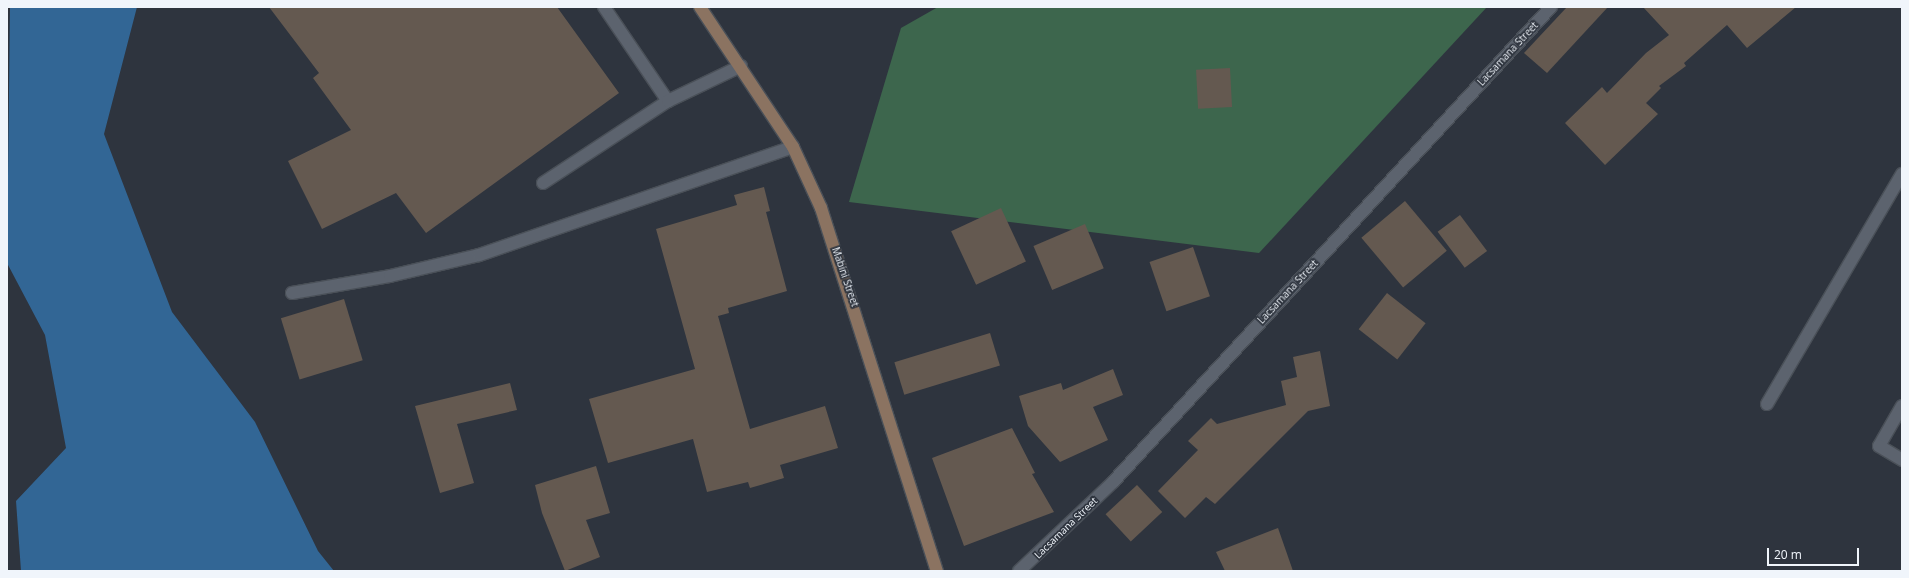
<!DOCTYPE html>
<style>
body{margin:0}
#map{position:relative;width:1909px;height:578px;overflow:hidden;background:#2e343e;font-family:"Open Sans",sans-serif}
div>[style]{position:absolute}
.green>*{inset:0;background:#3d664d}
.water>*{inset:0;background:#326695}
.building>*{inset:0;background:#645950;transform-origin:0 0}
.roads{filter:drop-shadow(1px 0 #4a5058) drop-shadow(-1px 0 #4a5058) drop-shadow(0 1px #4a5058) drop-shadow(0 -1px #4a5058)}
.lane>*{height:12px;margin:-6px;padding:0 6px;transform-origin:6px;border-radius:6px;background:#5c636e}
.street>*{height:12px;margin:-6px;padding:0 6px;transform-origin:6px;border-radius:6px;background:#5c636e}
.secondary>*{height:12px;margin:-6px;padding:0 6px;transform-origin:6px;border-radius:6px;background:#8b7361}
span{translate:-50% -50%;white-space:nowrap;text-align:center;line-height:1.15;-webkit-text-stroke:3.5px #2e343e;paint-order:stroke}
.street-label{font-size:10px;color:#f0f5fb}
.frame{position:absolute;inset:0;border:8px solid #f0f5fb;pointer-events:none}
.scale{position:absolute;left:1767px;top:548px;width:92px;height:18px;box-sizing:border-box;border:2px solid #f0f5fb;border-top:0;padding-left:5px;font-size:12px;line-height:14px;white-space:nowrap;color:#f0f5fb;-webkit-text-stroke:3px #2e343e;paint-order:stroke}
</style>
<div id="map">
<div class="green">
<i style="clip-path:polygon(938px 7px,1487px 7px,1259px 253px,849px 202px,901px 28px)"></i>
</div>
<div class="water">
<i style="clip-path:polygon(10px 7px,137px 7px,104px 134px,172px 312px,255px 422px,318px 551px,334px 571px,21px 571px,16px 501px,66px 448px,45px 335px,7px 263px)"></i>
</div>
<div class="building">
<i style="clip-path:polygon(269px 7px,557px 7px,619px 93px,426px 233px,396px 193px,322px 229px,288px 161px,351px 130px,313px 78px,319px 73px)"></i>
<i style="clip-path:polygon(1567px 7px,1608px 7px,1547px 73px,1524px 53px)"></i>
<i style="clip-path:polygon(1643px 7px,1796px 7px,1747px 48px,1727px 25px,1684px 63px,1686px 66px,1659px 86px,1661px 88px,1646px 103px,1658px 114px,1605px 165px,1565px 123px,1602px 87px,1607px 93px,1646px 53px,1669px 35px)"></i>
<i style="left:1230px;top:68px;width:39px;height:34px;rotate:87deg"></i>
<i style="clip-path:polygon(764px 187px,770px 211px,766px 212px,787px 291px,728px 308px,729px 313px,718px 316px,750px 429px,825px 406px,838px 448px,780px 465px,784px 478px,750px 488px,748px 482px,707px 492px,693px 439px,608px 463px,589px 399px,695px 369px,656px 229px,737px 205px,734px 195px)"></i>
<i style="left:1405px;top:201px;width:65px;height:57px;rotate:50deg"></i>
<i style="left:1001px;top:208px;width:59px;height:55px;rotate:65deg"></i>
<i style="left:1460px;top:215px;width:45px;height:28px;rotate:53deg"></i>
<i style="left:1085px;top:224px;width:48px;height:56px;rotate:67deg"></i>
<i style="left:1193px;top:247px;width:52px;height:46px;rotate:71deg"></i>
<i style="left:1387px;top:293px;width:49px;height:46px;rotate:38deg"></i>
<i style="left:344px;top:299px;width:64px;height:66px;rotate:73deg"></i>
<i style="left:990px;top:333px;width:34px;height:100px;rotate:73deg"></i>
<i style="clip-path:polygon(1320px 351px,1330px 406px,1308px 411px,1215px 504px,1206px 497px,1185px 518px,1158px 491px,1198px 450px,1188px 441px,1211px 418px,1217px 424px,1286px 405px,1281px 381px,1297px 377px,1293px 357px)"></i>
<i style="clip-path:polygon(1113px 369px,1123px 395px,1093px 407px,1108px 440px,1060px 462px,1028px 426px,1019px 396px,1061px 383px,1063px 390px)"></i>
<i style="clip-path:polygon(510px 383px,517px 410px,457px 424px,474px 483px,440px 493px,415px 406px)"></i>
<i style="clip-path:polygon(1012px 428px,1035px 473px,1032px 474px,1054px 512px,964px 546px,932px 458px)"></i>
<i style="clip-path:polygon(596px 466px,610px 513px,586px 520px,600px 557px,565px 571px,542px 513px,535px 485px)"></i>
<i style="left:1137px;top:485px;width:37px;height:43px;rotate:47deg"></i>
<i style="clip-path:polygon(1278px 528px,1293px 571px,1225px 571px,1216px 552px)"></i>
</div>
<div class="roads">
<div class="lane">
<i style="left:604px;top:7px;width:114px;rotate:55.8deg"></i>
<i style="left:543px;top:183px;width:149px;rotate:-33.3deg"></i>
<i style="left:668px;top:101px;width:81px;rotate:-25.6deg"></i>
<i style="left:292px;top:293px;width:99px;rotate:-9.8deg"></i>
<i style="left:390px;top:276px;width:91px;rotate:-13.3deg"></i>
<i style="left:479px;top:255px;width:332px;rotate:-19deg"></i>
</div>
<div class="street">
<i style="left:1767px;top:404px;width:267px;rotate:-59.6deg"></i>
<i style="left:1902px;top:406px;width:46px;rotate:119.9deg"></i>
<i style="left:1879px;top:446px;width:27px;rotate:31deg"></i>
<i style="left:1019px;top:571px;width:129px;rotate:-43.4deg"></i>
<i style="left:1113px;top:482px;width:646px;rotate:-47.32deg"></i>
</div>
<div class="secondary">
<i style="left:700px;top:7px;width:168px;rotate:56.4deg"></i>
<i style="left:793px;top:147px;width:67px;rotate:65.3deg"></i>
<i style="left:821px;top:208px;width:381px;rotate:72.3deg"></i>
</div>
</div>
<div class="street-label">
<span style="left:1508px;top:54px;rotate:-47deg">Lacsamana Street</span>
<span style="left:845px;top:277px;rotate:71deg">Mabini Street</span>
<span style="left:1288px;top:292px;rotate:-47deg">Lacsamana Street</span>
<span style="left:1066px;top:528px;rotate:-44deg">Lacsamana Street</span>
</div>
<div class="frame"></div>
<div class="scale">20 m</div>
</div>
